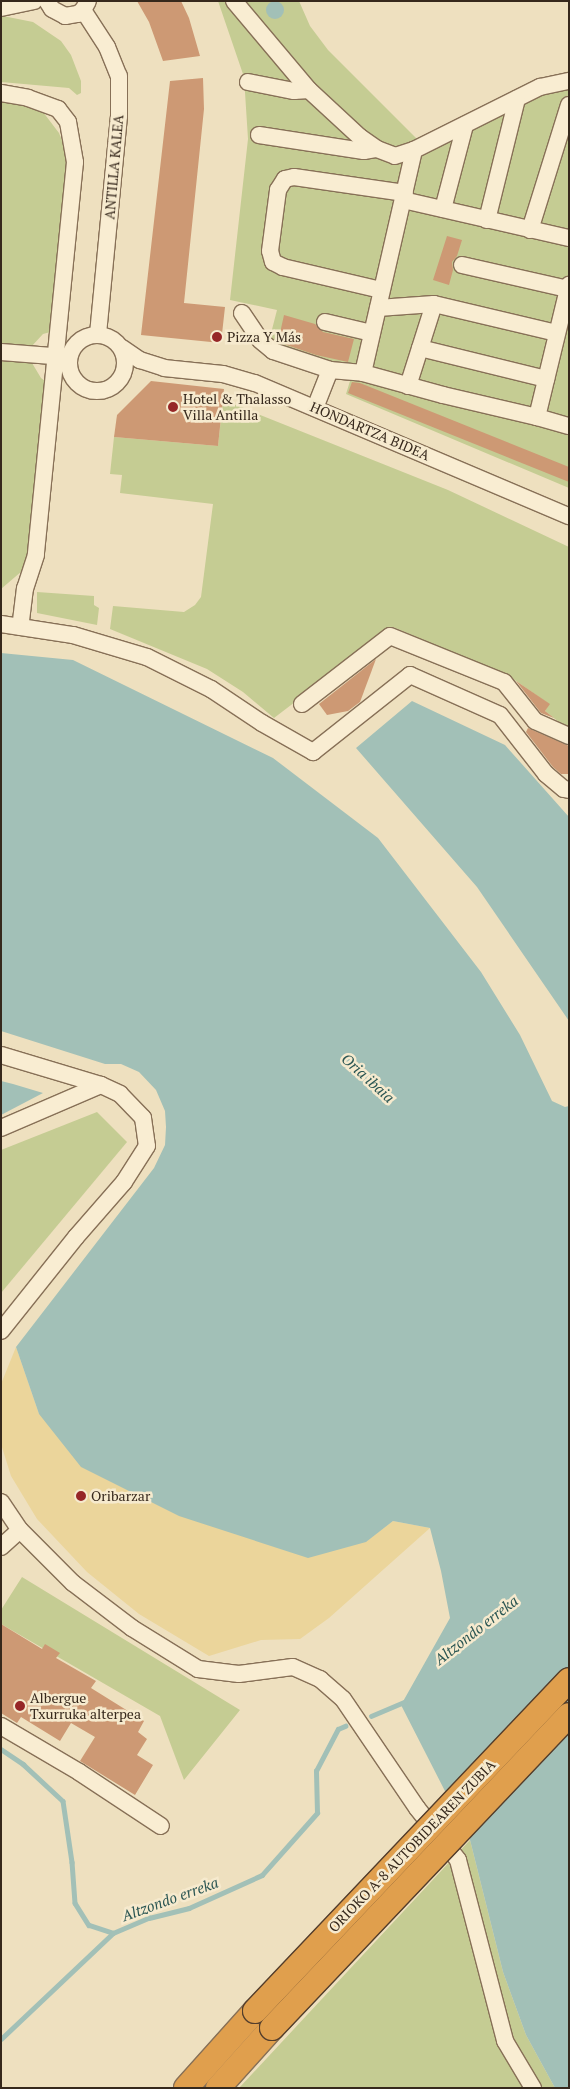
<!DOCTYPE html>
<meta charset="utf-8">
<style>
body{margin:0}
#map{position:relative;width:570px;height:2089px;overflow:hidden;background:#eee0bf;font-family:"PT Serif",serif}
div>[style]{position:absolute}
.green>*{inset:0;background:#c5cc93}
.sand>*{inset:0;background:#ebd59b}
.water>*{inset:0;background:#a2c0b7}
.round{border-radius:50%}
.stream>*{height:4.5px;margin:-2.25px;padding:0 2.25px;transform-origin:2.25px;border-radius:2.25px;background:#a2c0b7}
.building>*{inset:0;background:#cd9974}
.roads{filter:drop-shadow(1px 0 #877057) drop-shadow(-1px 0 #877057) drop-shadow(0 1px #877057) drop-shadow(0 -1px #877057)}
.minor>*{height:16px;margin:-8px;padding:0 8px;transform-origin:8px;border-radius:8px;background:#f9edd2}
.minor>.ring{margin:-8px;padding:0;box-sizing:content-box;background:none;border:16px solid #f9edd2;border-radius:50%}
.highway>*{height:24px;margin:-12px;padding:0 12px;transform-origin:12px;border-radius:12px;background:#e09f4d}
.bridges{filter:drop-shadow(1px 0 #543e2c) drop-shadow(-1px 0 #543e2c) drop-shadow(0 1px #543e2c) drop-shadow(0 -1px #543e2c)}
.highway-bridge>*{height:24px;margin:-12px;padding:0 12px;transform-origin:12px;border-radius:12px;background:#e09f4d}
.dots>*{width:14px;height:14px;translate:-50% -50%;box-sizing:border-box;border:2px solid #f6eace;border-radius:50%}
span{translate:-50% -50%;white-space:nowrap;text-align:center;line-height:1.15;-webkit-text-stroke:5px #f6eace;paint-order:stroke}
.street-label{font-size:14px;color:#36281c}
.poi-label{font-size:14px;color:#36281c}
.left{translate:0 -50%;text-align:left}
.water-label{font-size:15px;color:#2b5653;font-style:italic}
.frame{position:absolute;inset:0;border:2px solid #36281c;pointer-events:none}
</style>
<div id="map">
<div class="green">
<i style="clip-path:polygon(218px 1px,299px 1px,310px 26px,328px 50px,419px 141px,535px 83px,569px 71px,569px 488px,346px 394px,354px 368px,268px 345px,277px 310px,230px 300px,248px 139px,244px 77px)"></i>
<i style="clip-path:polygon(3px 16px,33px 22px,61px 41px,71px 55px,81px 81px,81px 93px,77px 95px,69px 88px,1px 82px,1px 17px)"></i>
<i style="clip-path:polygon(1px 96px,21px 100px,43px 112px,59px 133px,68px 156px,54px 331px,43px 334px,31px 347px,1px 344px)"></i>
<i style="clip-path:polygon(1px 360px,32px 363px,41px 378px,49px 384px,35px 540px,22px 571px,1px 589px)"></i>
<i style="clip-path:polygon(223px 400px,448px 490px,569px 547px,569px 730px,545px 711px,549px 704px,509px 676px,393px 627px,274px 718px,243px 692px,207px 669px,110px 629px,113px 606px,184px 612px,195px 605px,201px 597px,213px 504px,120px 493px,122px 475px,110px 474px,114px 437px,218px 446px)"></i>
<i style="clip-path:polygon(37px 592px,94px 596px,94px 605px,99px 608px,97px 625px,37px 613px)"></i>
<i style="clip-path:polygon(97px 1112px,127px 1142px,1px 1293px,1px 1150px)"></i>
<i style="clip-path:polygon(22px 1577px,240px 1710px,184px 1780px,160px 1716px,1px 1624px,1px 1610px)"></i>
<i style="clip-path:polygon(470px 1840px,503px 1972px,526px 2035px,555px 2088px,239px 2088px)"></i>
</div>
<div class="sand">
<i style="clip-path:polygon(16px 1347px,39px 1414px,365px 1542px,393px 1521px,430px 1528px,329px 1618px,300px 1639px,261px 1640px,209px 1656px,139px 1614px,87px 1572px,37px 1519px,11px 1476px,1px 1444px,1px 1384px)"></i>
</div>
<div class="water">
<i class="round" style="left:266px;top:1px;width:18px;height:18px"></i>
<i style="clip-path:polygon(1px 653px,73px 660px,273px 758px,378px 838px,481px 972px,520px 1035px,552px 1101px,565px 1107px,569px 1106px,569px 2088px,555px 2088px,526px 2035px,503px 1972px,470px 1840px,401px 1705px,450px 1618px,441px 1571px,430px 1528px,393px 1521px,366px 1542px,308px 1558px,179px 1516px,81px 1467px,39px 1414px,16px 1347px,154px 1168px,165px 1145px,166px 1127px,165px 1111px,156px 1090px,139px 1072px,121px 1064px,105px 1064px,1px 1031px)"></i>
<i style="clip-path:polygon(412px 701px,505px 745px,569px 817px,569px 1021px,477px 887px,356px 748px)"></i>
<i style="clip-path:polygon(1px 1081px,13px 1084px,43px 1093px,1px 1115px)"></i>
</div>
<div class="stream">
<i style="left:371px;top:1716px;width:36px;rotate:-23deg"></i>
<i style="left:1px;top:1749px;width:27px;rotate:34deg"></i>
<i style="left:23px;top:1764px;width:54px;rotate:42.8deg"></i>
<i style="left:63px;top:1801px;width:62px;rotate:81.6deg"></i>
<i style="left:72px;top:1862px;width:41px;rotate:85.8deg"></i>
<i style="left:75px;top:1903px;width:26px;rotate:58deg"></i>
<i style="left:89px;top:1925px;width:25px;rotate:18deg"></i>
<i style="left:1px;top:2039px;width:154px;rotate:-43.4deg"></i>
<i style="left:113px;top:1933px;width:39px;rotate:-23deg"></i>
<i style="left:149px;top:1918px;width:41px;rotate:-14deg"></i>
<i style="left:189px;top:1908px;width:80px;rotate:-24.3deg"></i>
<i style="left:262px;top:1875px;width:83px;rotate:-48.4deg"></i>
<i style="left:317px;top:1813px;width:42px;rotate:-91.4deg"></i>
<i style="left:316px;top:1771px;width:47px;rotate:-62.4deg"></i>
<i style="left:338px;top:1729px;width:8px;rotate:-23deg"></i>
</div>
<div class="building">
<i style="clip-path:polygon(137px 1px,181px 1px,189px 18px,200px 56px,163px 61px,149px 22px)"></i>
<i style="clip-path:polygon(203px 78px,204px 109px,184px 303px,225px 307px,221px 343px,141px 335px,170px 81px)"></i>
<i style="clip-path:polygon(447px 236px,462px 240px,457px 256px,452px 262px,453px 270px,449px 285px,433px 280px)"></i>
<i style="clip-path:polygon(284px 315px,315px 324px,323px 332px,354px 339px,348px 362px,316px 355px,278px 342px)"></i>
<i style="clip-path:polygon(151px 381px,224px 389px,218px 446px,114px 437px,117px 415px)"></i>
<i style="clip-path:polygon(352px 382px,360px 383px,569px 467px,569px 482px,348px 393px)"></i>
<i style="clip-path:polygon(376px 659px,360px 702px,348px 711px,327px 715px,319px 704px)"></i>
<i style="clip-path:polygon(516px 681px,550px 704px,545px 711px,554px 718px,541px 713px)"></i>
<i style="clip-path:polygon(528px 728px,569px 746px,569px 774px,561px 774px,553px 767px,526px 732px)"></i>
<i style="clip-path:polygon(1px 1624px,42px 1649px,45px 1644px,60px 1653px,56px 1658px,96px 1681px,91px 1688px,144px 1721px,138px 1732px,147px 1739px,137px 1755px,153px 1765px,135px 1795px,80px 1761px,95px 1737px,71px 1723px,60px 1741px,21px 1717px,17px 1723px,1px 1713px)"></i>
</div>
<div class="roads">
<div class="minor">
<i style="left:47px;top:1px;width:9px;rotate:58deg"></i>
<i style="left:52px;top:9px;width:15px;rotate:28deg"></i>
<i style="left:65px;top:16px;width:13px;rotate:-9deg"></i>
<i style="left:78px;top:14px;width:6px;rotate:-39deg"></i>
<i style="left:83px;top:10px;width:10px;rotate:-61deg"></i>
<i style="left:234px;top:1px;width:116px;rotate:49.9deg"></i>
<i style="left:309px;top:90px;width:69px;rotate:42.7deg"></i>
<i style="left:360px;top:137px;width:21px;rotate:35deg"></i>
<i style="left:377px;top:149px;width:19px;rotate:21deg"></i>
<i style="left:395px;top:156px;width:20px;rotate:-18deg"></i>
<i style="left:414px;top:150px;width:141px;rotate:-26.6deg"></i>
<i style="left:540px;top:87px;width:30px;rotate:-12deg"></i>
<i style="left:1px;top:8px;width:34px;rotate:-12deg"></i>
<i style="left:83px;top:10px;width:44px;rotate:57deg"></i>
<i style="left:107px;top:47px;width:31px;rotate:68deg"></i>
<i style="left:119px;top:76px;width:40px;rotate:90deg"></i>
<i style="left:119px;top:116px;width:219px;rotate:95.5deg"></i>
<i style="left:248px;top:82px;width:47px;rotate:11.1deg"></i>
<i style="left:294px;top:91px;width:15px;rotate:-4deg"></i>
<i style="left:1px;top:93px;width:27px;rotate:10deg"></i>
<i style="left:28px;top:98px;width:32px;rotate:20deg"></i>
<i style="left:58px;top:109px;width:16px;rotate:52deg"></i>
<i style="left:68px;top:122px;width:41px;rotate:80.1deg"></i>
<i style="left:75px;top:162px;width:395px;rotate:95.7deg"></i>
<i style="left:36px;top:555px;width:35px;rotate:108deg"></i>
<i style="left:25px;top:588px;width:39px;rotate:97deg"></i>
<i style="left:259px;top:135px;width:106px;rotate:8.7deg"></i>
<i style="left:364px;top:151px;width:13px;rotate:-9deg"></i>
<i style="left:403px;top:200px;width:170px;rotate:12.9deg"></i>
<i style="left:443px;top:209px;width:87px;rotate:-75.3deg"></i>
<i style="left:487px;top:220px;width:125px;rotate:-76.1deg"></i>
<i style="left:530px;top:230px;width:131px;rotate:-72.7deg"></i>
<i style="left:462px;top:265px;width:109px;rotate:12.8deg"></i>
<i style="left:381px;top:290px;width:101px;rotate:-166.8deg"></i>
<i style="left:283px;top:267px;width:11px;rotate:-153deg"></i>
<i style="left:273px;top:262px;width:11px;rotate:-105deg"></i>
<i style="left:270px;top:251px;width:62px;rotate:-82.5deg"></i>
<i style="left:278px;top:190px;width:13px;rotate:-58deg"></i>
<i style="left:285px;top:179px;width:9px;rotate:-13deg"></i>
<i style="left:294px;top:177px;width:112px;rotate:8.2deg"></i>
<i style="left:378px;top:308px;width:56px;rotate:-4.1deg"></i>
<i style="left:434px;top:304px;width:126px;rotate:13.3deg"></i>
<i style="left:242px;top:313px;width:32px;rotate:56deg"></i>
<i style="left:260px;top:340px;width:17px;rotate:40deg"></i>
<i style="left:273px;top:351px;width:60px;rotate:18.4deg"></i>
<i style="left:330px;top:370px;width:33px;rotate:5deg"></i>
<i style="left:363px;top:373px;width:83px;rotate:15.4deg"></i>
<i style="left:443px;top:395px;width:97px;rotate:13.2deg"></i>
<i style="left:537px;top:417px;width:136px;rotate:-76.4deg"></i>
<i style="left:325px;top:322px;width:48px;rotate:13.2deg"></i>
<i class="ring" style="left:69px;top:335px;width:40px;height:40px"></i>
<i style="left:122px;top:348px;width:22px;rotate:34deg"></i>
<i style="left:140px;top:360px;width:25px;rotate:18deg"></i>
<i style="left:164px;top:368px;width:59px;rotate:5.8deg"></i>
<i style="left:223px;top:374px;width:33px;rotate:16deg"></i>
<i style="left:255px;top:383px;width:341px;rotate:23deg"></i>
<i style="left:420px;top:348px;width:130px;rotate:13.8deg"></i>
<i style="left:1px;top:352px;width:64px;rotate:4.5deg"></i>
<i style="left:363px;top:373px;width:229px;rotate:-77.1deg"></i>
<i style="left:408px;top:386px;width:86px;rotate:-72.4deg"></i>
<i style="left:315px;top:408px;width:41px;rotate:-68.5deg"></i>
<i style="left:537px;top:417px;width:33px;rotate:16deg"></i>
<i style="left:1px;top:624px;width:73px;rotate:8.7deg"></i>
<i style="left:73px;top:635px;width:77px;rotate:16.6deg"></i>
<i style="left:147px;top:657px;width:72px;rotate:26.6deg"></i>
<i style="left:211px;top:689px;width:61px;rotate:33.7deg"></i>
<i style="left:262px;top:723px;width:59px;rotate:29.6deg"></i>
<i style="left:313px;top:752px;width:124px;rotate:-38.4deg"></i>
<i style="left:410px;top:675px;width:98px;rotate:24deg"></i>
<i style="left:500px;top:715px;width:75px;rotate:52.1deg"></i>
<i style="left:546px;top:774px;width:23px;rotate:40deg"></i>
<i style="left:564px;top:789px;width:5px;rotate:11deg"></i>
<i style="left:302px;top:704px;width:111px;rotate:-37.7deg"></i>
<i style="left:390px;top:636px;width:123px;rotate:22deg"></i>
<i style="left:504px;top:682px;width:50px;rotate:51.5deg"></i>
<i style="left:535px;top:721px;width:37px;rotate:24deg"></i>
<i style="left:1px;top:1055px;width:104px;rotate:16.7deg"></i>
<i style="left:101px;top:1085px;width:21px;rotate:25deg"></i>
<i style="left:120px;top:1094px;width:33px;rotate:46deg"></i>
<i style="left:143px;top:1118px;width:28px;rotate:82deg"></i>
<i style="left:147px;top:1146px;width:43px;rotate:122.6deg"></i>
<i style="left:124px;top:1182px;width:73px;rotate:131.1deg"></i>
<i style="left:76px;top:1237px;width:120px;rotate:128.6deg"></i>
<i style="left:1px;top:1128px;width:109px;rotate:-23.3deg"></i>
<i style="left:1px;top:1502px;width:34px;rotate:56deg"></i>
<i style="left:20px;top:1530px;width:75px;rotate:45deg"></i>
<i style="left:73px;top:1583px;width:74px;rotate:37.3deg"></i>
<i style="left:132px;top:1628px;width:78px;rotate:31.8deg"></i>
<i style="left:198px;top:1669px;width:41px;rotate:7deg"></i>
<i style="left:239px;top:1674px;width:54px;rotate:-7.4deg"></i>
<i style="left:293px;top:1667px;width:30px;rotate:24deg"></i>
<i style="left:320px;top:1679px;width:30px;rotate:41deg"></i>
<i style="left:343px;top:1699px;width:132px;rotate:55.8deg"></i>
<i style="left:417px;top:1808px;width:66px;rotate:51.7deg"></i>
<i style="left:458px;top:1860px;width:187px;rotate:75.4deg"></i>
<i style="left:505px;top:2041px;width:55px;rotate:59.2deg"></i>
<i style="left:1px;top:1547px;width:25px;rotate:-42deg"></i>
<i style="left:1px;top:1726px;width:91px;rotate:30.5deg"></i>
<i style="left:79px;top:1772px;width:98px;rotate:33.4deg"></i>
</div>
<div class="highway">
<i style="left:186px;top:2088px;width:103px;rotate:-48.1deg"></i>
<i style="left:218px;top:2088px;width:81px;rotate:-48deg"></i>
</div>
</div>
<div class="bridges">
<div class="highway-bridge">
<i style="left:255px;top:2011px;width:456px;rotate:-46.5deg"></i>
<i style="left:272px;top:2028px;width:431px;rotate:-46.5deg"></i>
</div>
</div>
<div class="dots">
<i style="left:217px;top:337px;background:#962627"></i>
<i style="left:173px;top:407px;background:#962627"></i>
<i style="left:81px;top:1496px;background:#962627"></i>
<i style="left:20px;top:1706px;background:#962627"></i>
</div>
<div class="street-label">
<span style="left:114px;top:167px;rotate:-85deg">ANTILLA KALEA</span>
<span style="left:370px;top:431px;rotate:23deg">HONDARTZA BIDEA</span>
<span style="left:412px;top:1846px;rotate:-46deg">ORIOKO A-8 AUTOBIDEAREN ZUBIA</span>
</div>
<div class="poi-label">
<span class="left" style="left:227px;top:337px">Pizza Y Más</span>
<span class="left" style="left:183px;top:407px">Hotel &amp; Thalasso<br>Villa Antilla</span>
<span class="left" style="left:91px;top:1496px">Oribarzar</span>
<span class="left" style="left:30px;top:1706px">Albergue<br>Txurruka alterpea</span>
</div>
<div class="water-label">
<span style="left:368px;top:1078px;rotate:42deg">Oria ibaia</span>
<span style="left:476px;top:1630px;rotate:-38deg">Altzondo erreka</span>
<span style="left:170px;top:1899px;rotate:-20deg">Altzondo erreka</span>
</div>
<div class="frame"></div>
</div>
